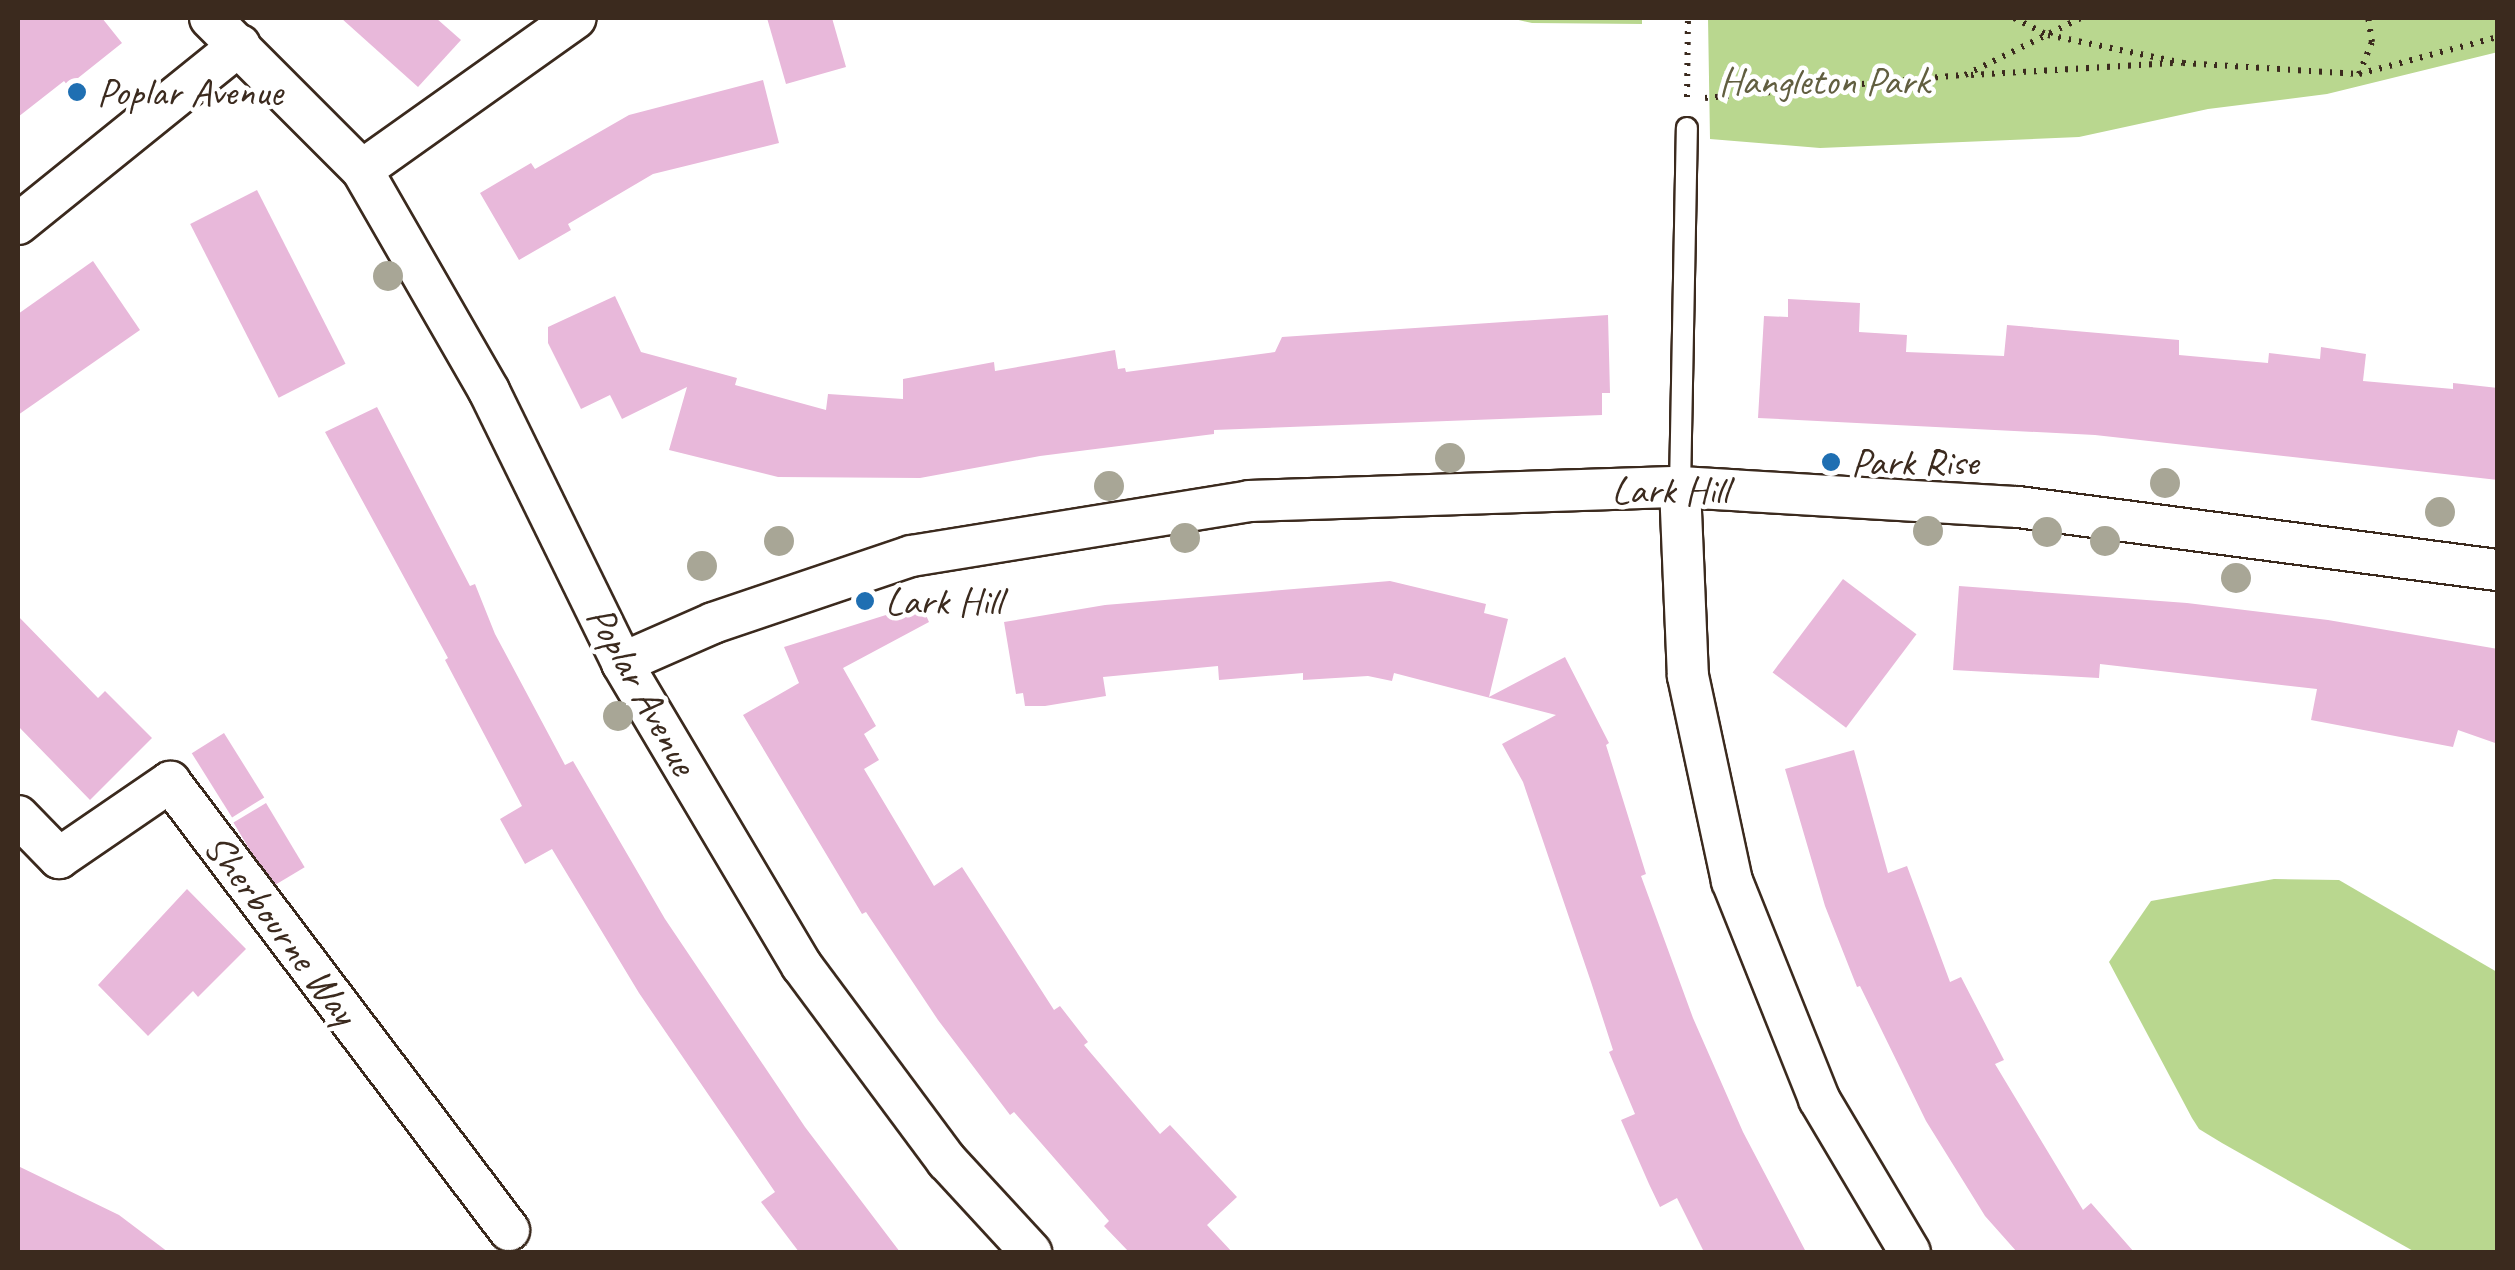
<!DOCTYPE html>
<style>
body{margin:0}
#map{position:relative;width:2515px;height:1270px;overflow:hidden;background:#fff;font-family:Caveat,sans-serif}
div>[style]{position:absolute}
.green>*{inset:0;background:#b9d78f}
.building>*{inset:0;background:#e8b8da;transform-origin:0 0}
.path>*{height:6px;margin-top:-3px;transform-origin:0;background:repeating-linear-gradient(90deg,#3b2a1e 0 2.5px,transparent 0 10.5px)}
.roads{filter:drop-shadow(2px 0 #3b2a1e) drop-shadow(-2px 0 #3b2a1e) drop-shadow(0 2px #3b2a1e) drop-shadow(0 -2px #3b2a1e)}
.service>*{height:20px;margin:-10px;padding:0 10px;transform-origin:10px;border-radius:10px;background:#fff}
.minor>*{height:40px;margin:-20px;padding:0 20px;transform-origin:20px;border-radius:20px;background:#fff}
.trees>*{width:30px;height:30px;margin:-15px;border-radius:50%;background:#a8a696}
.dots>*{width:28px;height:28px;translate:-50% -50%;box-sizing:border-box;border:5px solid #fff;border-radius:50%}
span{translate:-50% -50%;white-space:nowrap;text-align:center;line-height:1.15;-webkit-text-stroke:9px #fff;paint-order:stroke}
.park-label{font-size:40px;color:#615e40}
.poi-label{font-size:40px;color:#3b2a1e}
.left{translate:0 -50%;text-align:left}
.street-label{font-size:40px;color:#3b2a1e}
.frame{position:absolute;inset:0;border:20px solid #3b2a1e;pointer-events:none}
</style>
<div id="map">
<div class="green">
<i style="clip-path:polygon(1510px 18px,1642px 18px,1642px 24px,1532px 23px)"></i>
<i style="clip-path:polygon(1708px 18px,2497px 18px,2498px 52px,2327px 94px,2208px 109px,2079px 137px,1820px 148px,1710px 139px)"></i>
<i style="clip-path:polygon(2274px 879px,2339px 880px,2497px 972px,2497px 1252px,2415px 1252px,2222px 1143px,2199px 1129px,2192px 1118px,2109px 962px,2151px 901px)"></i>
</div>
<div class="building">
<i style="clip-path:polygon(18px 18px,102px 18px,122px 43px,68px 86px,64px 81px,18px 117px)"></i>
<i style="clip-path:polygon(341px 18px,436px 18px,461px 40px,418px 87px)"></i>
<i style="clip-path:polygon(767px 18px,832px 18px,846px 67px,786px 84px)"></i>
<i style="clip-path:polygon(763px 80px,779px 143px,653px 174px,568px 224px,571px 230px,519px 260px,480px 193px,531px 163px,535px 169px,629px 115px)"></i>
<i style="left:257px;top:190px;width:195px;height:75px;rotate:63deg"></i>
<i style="clip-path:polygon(93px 261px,140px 330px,18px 415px,18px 314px)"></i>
<i style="clip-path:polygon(615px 296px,641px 352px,737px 378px,735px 385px,826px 410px,828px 394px,903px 399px,903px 379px,994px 362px,995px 371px,1115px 350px,1118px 369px,1125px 368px,1126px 372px,1275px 352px,1282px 337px,1608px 315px,1610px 393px,1602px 393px,1602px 415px,1214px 430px,1214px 434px,1040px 456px,920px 478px,778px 477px,669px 450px,687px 387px,622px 419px,610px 395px,581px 409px,548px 343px,548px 327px)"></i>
<i style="clip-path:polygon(1788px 299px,1860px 303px,1859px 332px,1907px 335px,1906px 352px,2004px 356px,2007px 325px,2179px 340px,2179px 355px,2268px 363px,2269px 353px,2320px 359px,2321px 347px,2366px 354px,2363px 381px,2453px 389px,2453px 383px,2498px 388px,2498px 480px,2095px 435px,1758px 418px,1764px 316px,1788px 317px)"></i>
<i style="clip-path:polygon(377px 407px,470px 586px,475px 584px,495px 634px,565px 765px,573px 761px,665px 919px,805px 1127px,900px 1252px,799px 1252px,761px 1202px,775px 1192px,639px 993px,552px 849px,525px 864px,500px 819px,522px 806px,445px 660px,448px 658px,325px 432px)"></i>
<i style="left:1843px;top:579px;width:92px;height:117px;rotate:37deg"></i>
<i style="clip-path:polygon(1390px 581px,1486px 604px,1484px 613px,1508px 619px,1489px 697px,1565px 657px,1609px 743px,1606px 745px,1646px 874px,1641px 876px,1693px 1018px,1743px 1132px,1806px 1252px,1704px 1252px,1677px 1198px,1660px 1207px,1649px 1184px,1621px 1120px,1635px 1114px,1609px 1052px,1613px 1050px,1591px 982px,1523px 782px,1502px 744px,1556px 715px,1394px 673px,1392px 681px,1368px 676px,1303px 680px,1303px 673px,1219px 680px,1218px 666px,1103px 677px,1106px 696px,1045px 706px,1025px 706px,1023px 693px,1016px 694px,1004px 622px,1105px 605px)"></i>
<i style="clip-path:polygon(1959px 586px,2187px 603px,2328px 620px,2498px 649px,2498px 744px,2458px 730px,2453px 747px,2311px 720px,2317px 689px,2100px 664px,2099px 678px,1953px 670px)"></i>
<i style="clip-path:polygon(921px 604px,929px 622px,843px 668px,876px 726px,864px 734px,879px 760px,864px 769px,934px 886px,962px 867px,1054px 1010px,1060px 1006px,1088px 1042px,1084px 1045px,1160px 1134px,1170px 1125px,1237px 1197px,1207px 1225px,1232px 1252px,1129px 1252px,1104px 1226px,1109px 1221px,1014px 1112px,1010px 1115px,938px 1020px,866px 912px,862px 914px,743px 715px,799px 683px,784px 647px)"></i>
<i style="clip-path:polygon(18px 616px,98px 698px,105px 691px,152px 738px,90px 800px,18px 726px)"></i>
<i style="left:224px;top:733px;width:76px;height:38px;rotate:58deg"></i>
<i style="clip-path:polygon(1854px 750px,1888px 873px,1907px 866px,1950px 982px,1961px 977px,2004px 1060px,1995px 1064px,2083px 1210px,2091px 1203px,2134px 1252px,2017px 1252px,1985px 1216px,1926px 1121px,1860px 986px,1857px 987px,1825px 906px,1785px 769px)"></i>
<i style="left:266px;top:803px;width:75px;height:38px;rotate:59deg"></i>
<i style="clip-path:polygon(187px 889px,246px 949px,198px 997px,193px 991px,148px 1036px,98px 985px)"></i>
<i style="clip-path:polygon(18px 1166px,119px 1215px,168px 1252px,18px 1252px)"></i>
</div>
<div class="path">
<i style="left:2014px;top:18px;width:38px;rotate:27deg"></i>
<i style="left:2048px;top:35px;width:138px;rotate:11.7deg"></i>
<i style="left:2183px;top:63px;width:176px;rotate:3.6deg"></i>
<i style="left:2359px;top:74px;width:35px;rotate:-68deg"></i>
<i style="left:2372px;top:42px;width:24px;rotate:-99deg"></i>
<i style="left:2359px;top:74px;width:144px;rotate:-14.9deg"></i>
<i style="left:1971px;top:75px;width:202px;rotate:-3.4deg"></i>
<i style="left:1687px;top:97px;width:79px;rotate:-89.3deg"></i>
<i style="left:1705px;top:98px;width:261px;rotate:-5.1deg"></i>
<i style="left:1965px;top:75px;width:129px;rotate:-26.2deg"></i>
</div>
<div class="roads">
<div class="service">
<i style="left:1680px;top:487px;width:359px;rotate:-88.9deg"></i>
</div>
<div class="minor">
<i style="left:210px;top:18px;width:215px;rotate:45deg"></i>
<i style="left:362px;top:170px;width:255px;rotate:60.1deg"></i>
<i style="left:489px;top:391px;width:303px;rotate:63.9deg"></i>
<i style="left:622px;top:663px;width:352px;rotate:59.3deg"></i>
<i style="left:802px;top:966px;width:243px;rotate:53.4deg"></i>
<i style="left:947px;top:1161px;width:124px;rotate:47.3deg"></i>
<i style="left:362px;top:170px;width:262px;rotate:-35.4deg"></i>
<i style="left:18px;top:224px;width:285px;rotate:-38.9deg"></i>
<i style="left:1680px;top:487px;width:189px;rotate:87.6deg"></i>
<i style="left:1688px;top:676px;width:210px;rotate:77.9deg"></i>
<i style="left:1732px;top:881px;width:235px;rotate:68.2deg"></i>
<i style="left:1819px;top:1099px;width:178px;rotate:59.3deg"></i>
<i style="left:622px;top:663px;width:99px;rotate:-23.7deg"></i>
<i style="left:713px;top:623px;width:209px;rotate:-18.7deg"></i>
<i style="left:911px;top:556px;width:342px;rotate:-9.2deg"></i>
<i style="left:1249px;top:501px;width:431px;rotate:-1.9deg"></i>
<i style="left:1680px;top:487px;width:339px;rotate:3.4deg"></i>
<i style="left:2018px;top:507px;width:484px;rotate:7.5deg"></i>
<i style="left:18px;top:816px;width:59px;rotate:45.7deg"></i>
<i style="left:59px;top:858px;width:135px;rotate:-34.4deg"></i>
<i style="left:170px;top:782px;width:562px;rotate:52.89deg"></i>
</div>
</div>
<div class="trees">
<i style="left:388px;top:276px"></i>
<i style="left:1450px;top:458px"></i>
<i style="left:2165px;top:483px"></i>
<i style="left:1109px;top:486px"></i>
<i style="left:2440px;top:512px"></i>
<i style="left:1928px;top:531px"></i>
<i style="left:2047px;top:532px"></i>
<i style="left:1185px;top:538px"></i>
<i style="left:779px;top:541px"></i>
<i style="left:2105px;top:541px"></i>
<i style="left:702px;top:566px"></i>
<i style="left:2236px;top:578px"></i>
<i style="left:618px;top:716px"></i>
</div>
<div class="dots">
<i style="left:77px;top:92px;background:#1f6fb2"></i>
<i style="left:1831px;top:462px;background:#1f6fb2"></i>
<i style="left:865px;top:601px;background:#1f6fb2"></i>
</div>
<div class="park-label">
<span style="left:1824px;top:81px">Hangleton Park</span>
</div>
<div class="poi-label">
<span class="left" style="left:97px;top:92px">Poplar Avenue</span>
<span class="left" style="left:1851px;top:462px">Park Rise</span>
<span class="left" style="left:885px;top:601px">Lark Hill</span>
</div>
<div class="street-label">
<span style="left:1670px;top:490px">Lark Hill</span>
<span style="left:642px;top:690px;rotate:61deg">Poplar Avenue</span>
<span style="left:281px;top:929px;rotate:53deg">Sherbourne Way</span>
</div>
<div class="frame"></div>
</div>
